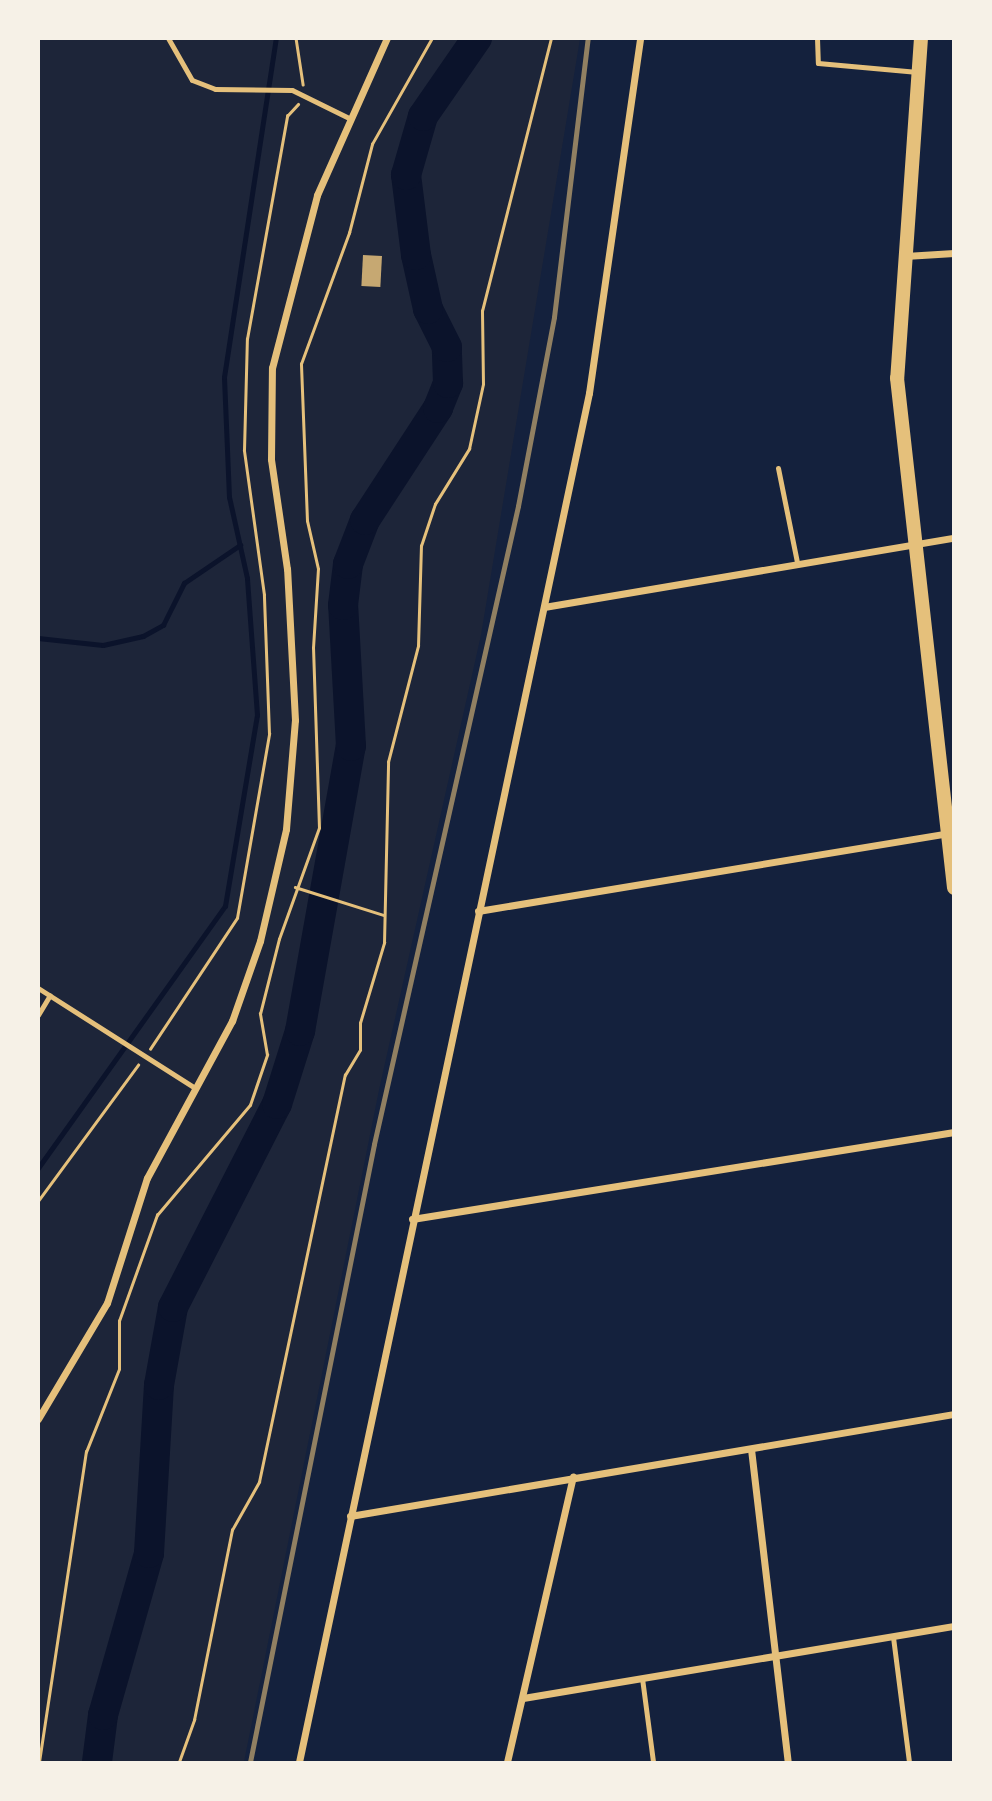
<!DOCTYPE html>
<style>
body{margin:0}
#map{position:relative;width:992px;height:1801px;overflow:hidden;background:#14213d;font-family:Bitter,serif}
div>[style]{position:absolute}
.green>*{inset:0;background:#1d2539}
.stream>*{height:5px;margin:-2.5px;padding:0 2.5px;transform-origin:2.5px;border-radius:2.5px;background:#0b132b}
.river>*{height:30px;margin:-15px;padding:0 15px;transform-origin:15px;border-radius:15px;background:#0b132b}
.building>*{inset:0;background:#c6a872;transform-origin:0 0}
.path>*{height:2.5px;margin:-1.25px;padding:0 1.25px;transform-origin:1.25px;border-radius:1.25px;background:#e5c07b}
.service>*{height:5px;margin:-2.5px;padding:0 2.5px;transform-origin:2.5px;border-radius:2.5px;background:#e5c07b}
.minor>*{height:7px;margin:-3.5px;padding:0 3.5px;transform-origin:3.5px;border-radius:3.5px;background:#e5c07b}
.secondary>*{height:14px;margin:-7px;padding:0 7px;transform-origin:7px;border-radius:7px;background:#e5c07b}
.rail>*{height:5px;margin:-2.5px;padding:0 2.5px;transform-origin:2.5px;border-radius:2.5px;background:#918062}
span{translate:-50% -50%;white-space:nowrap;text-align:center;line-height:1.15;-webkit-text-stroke:7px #f6f1e7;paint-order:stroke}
.frame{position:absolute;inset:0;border:40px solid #f6f1e7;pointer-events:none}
</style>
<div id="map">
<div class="green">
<i style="clip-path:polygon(38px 39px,580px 39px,481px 635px,379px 1090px,244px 1762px,39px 1762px)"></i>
</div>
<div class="stream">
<i style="left:38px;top:638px;width:65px;rotate:6.1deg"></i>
<i style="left:103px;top:645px;width:41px;rotate:-12.7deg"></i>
<i style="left:143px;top:636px;width:23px;rotate:-29deg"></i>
<i style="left:163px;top:625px;width:47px;rotate:-63.4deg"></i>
<i style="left:184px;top:583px;width:68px;rotate:-34.2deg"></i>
<i style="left:38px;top:1168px;width:322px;rotate:-54.5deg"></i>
<i style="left:225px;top:906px;width:194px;rotate:-80.5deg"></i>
<i style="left:257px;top:715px;width:137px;rotate:-94.2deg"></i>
<i style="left:247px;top:578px;width:83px;rotate:-102.5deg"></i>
<i style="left:229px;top:497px;width:120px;rotate:-92.4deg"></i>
<i style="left:224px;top:377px;width:343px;rotate:-81.3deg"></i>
</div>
<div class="river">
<i style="left:97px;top:1762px;width:47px;rotate:-82.7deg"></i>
<i style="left:103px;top:1715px;width:168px;rotate:-74.1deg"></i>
<i style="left:149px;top:1553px;width:168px;rotate:-86.6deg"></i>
<i style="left:159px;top:1385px;width:79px;rotate:-79.8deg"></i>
<i style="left:173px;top:1307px;width:228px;rotate:-62.9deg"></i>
<i style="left:277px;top:1104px;width:77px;rotate:-72.5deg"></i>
<i style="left:300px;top:1031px;width:290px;rotate:-79.9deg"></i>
<i style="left:351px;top:746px;width:141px;rotate:-93.2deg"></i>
<i style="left:343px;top:605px;width:41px;rotate:-83deg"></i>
<i style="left:348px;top:564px;width:47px;rotate:-68.9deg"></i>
<i style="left:365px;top:520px;width:134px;rotate:-56.9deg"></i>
<i style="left:438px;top:408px;width:27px;rotate:-68deg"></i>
<i style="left:448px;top:383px;width:36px;rotate:-92deg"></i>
<i style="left:447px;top:347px;width:42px;rotate:-116.6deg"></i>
<i style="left:428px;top:309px;width:55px;rotate:-102.5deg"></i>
<i style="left:416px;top:255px;width:81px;rotate:-97.1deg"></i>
<i style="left:406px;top:175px;width:61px;rotate:-73.9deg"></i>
<i style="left:423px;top:116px;width:95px;rotate:-55.3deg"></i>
</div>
<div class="building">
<i style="left:363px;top:255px;width:19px;height:31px;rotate:3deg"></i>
</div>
<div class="path">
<i style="left:296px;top:38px;width:47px;rotate:81.3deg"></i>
<i style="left:295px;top:887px;width:93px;rotate:17.5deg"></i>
<i style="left:150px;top:1049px;width:157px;rotate:-56.4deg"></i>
<i style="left:237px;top:918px;width:187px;rotate:-80.1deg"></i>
<i style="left:269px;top:734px;width:139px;rotate:-92.1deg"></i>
<i style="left:264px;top:595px;width:146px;rotate:-97.9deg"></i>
<i style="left:244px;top:450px;width:111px;rotate:-88.5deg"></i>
<i style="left:247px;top:339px;width:227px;rotate:-79.8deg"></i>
<i style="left:287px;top:116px;width:16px;rotate:-47deg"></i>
<i style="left:38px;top:1201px;width:169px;rotate:-53.7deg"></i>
<i style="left:39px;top:1762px;width:314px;rotate:-81.4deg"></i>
<i style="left:86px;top:1452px;width:89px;rotate:-68.3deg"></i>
<i style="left:119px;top:1369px;width:48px;rotate:-90deg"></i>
<i style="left:119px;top:1321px;width:113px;rotate:-70.3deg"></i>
<i style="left:157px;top:1215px;width:144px;rotate:-49.8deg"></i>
<i style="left:250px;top:1105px;width:53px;rotate:-71.2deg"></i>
<i style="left:267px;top:1055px;width:42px;rotate:-99.7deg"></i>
<i style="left:260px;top:1014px;width:77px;rotate:-75.8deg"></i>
<i style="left:279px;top:939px;width:118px;rotate:-70.2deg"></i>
<i style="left:319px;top:828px;width:180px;rotate:-91.9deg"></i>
<i style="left:313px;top:648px;width:79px;rotate:-86.4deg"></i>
<i style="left:318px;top:569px;width:49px;rotate:-102.9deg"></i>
<i style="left:307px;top:521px;width:157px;rotate:-92.2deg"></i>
<i style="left:301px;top:364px;width:140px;rotate:-69.9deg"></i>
<i style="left:349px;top:233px;width:92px;rotate:-75.5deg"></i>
<i style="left:372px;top:144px;width:122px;rotate:-60.5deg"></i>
<i style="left:179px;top:1762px;width:45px;rotate:-70.3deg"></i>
<i style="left:194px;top:1720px;width:194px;rotate:-78.7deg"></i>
<i style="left:232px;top:1530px;width:55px;rotate:-60.6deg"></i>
<i style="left:259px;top:1482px;width:416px;rotate:-78.1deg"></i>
<i style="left:345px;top:1075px;width:29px;rotate:-59deg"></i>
<i style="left:360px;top:1050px;width:27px;rotate:-90deg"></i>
<i style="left:360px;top:1023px;width:84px;rotate:-73.3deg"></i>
<i style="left:384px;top:943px;width:181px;rotate:-88.7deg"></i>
<i style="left:388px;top:762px;width:120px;rotate:-75.5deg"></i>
<i style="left:418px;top:646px;width:100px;rotate:-88.3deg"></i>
<i style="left:421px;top:546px;width:44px;rotate:-71.6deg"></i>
<i style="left:435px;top:504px;width:65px;rotate:-58.3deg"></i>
<i style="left:469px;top:449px;width:66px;rotate:-77.8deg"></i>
<i style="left:483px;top:384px;width:73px;rotate:-90.8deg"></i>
<i style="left:482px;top:311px;width:282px;rotate:-75.8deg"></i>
</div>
<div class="service">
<i style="left:168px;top:38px;width:48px;rotate:60.3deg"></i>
<i style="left:192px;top:80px;width:25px;rotate:21deg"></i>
<i style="left:215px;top:89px;width:77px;rotate:0.7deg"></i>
<i style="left:292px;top:90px;width:64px;rotate:26.2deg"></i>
<i style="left:817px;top:38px;width:25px;rotate:88deg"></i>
<i style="left:818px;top:63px;width:100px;rotate:5.1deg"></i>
<i style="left:778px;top:468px;width:96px;rotate:78.6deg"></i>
<i style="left:38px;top:988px;width:186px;rotate:32.5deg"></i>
<i style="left:38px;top:1015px;width:23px;rotate:-59deg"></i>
<i style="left:893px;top:1637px;width:126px;rotate:82.7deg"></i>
<i style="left:642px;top:1678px;width:85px;rotate:82.5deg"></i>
</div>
<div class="minor">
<i style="left:905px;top:256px;width:49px;rotate:-3.5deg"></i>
<i style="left:544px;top:607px;width:416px;rotate:-9.6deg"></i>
<i style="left:478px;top:911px;width:477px;rotate:-9.4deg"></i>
<i style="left:412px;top:1219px;width:549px;rotate:-9.12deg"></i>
<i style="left:38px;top:1419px;width:135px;rotate:-59.3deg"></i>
<i style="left:107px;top:1303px;width:131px;rotate:-72.3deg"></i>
<i style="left:147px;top:1178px;width:179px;rotate:-61.6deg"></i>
<i style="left:232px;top:1021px;width:85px;rotate:-70.7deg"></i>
<i style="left:260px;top:941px;width:115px;rotate:-76.9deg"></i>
<i style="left:286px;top:829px;width:109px;rotate:-85.3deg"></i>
<i style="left:295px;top:720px;width:151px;rotate:-93deg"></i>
<i style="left:287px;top:569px;width:111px;rotate:-98.3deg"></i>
<i style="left:271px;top:459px;width:91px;rotate:-89.4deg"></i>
<i style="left:272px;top:368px;width:179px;rotate:-75.4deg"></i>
<i style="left:317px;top:195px;width:172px;rotate:-66deg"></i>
<i style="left:751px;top:1449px;width:315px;rotate:83.3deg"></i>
<i style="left:350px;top:1516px;width:613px;rotate:-9.59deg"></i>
<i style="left:523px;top:1698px;width:437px;rotate:-9.5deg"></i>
<i style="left:299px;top:1762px;width:1399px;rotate:-78.04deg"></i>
<i style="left:589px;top:393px;width:359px;rotate:-81.8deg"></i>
<i style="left:507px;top:1762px;width:293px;rotate:-77deg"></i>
</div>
<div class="secondary">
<i style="left:921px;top:38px;width:341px;rotate:94deg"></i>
<i style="left:897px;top:378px;width:513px;rotate:83.62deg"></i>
</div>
<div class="rail">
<i style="left:250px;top:1762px;width:630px;rotate:-78.65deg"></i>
<i style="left:374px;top:1144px;width:654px;rotate:-77.28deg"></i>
<i style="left:518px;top:506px;width:192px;rotate:-79.2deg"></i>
<i style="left:554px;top:317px;width:281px;rotate:-83.1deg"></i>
</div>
<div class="frame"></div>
</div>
